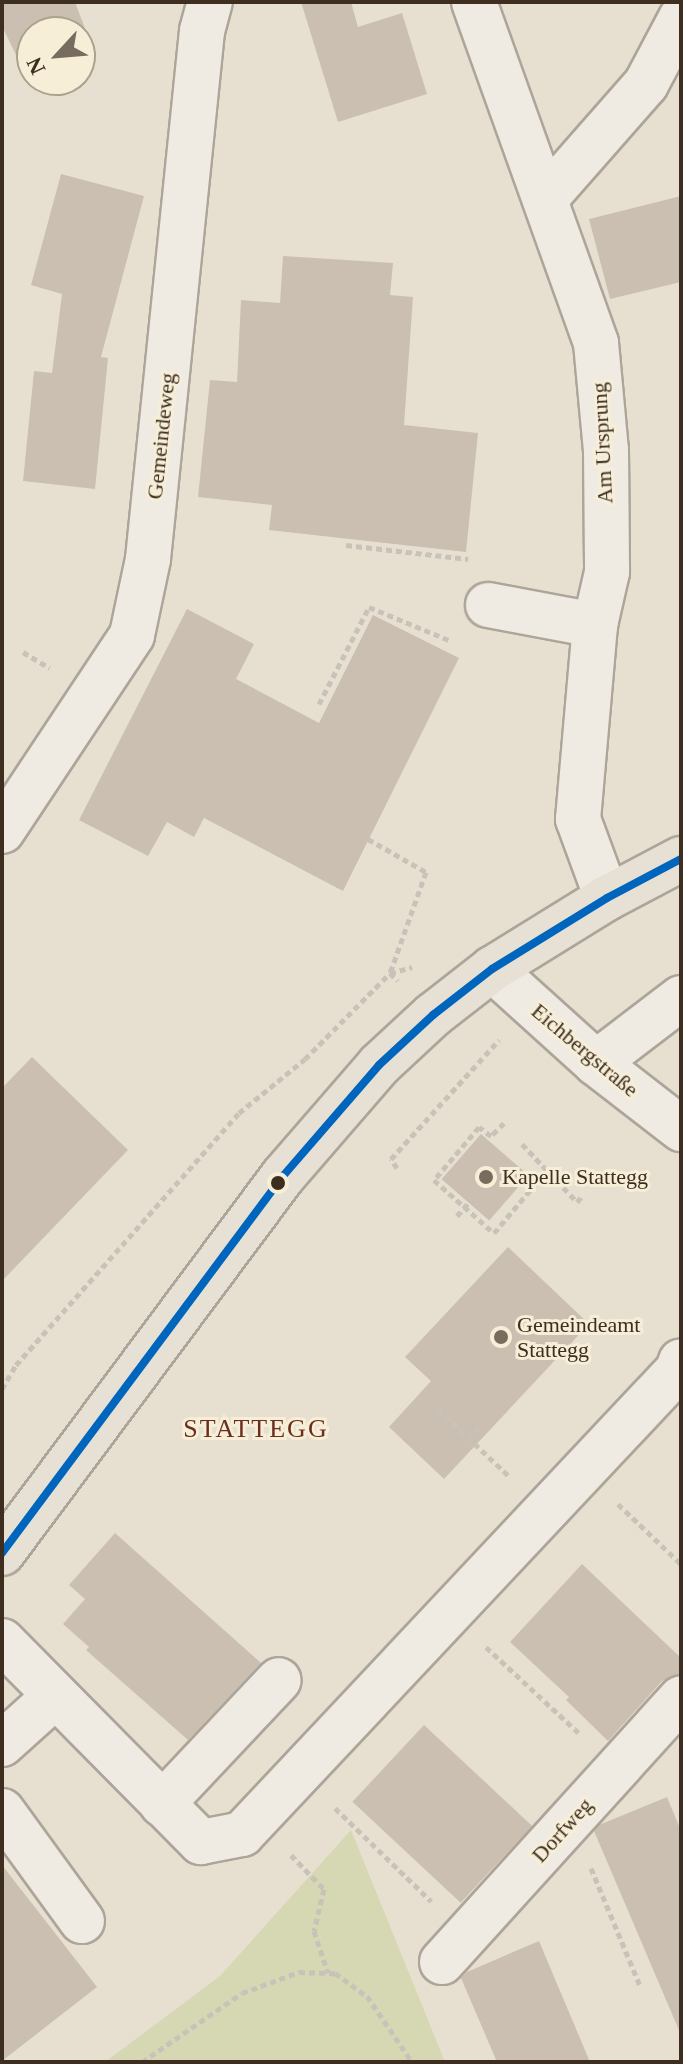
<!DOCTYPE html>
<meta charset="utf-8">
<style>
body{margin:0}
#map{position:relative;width:683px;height:2064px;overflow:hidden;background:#e7e0d1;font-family:"Times New Roman",serif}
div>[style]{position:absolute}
.green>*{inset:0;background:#d6d7b3}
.building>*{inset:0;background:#cbbfb2;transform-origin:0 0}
.path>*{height:5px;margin-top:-2.5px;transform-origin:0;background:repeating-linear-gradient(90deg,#c8c2b9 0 6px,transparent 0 10px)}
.roads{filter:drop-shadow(2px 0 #ada599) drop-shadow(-2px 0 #ada599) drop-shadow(0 2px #ada599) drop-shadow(0 -2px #ada599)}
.minor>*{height:44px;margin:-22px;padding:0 22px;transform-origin:22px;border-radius:22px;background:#efebe3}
.major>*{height:44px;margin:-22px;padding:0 22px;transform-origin:22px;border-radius:22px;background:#e6e1d4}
.bus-1>*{height:8px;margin:-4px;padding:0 4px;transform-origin:4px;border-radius:4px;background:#0065bd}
.dots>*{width:22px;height:22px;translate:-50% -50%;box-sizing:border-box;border:4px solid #f7eed8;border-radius:50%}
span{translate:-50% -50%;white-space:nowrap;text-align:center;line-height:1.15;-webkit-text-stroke:6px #f7eed8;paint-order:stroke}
.street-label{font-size:22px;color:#3d2e20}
.poi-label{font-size:22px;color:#3d2e20}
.left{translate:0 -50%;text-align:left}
.quarter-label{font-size:26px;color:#6b2e1e;letter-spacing:2px}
.frame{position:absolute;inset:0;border:4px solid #3d2e20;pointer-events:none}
.north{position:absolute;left:16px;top:16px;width:80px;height:80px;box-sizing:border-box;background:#f7eed8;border:2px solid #ada18e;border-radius:50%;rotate:244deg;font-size:22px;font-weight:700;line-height:32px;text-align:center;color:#3d2e20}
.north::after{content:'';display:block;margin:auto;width:28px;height:36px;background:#786c5e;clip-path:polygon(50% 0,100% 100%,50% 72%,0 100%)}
</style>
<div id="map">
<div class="green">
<i style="clip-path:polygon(351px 1830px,445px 2062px,105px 2062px,220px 1976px)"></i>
</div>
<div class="building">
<i style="clip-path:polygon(2px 2px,75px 2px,94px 52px,87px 67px,80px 70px,80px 32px,32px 32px,32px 61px,16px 55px,2px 26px)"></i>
<i style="clip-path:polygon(301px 2px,351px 2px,358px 27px,402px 13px,427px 94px,338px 122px)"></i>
<i style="clip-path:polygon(61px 174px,144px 196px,101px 357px,108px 358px,95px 489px,23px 481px,34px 371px,52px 373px,62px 294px,31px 285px)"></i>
<i style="clip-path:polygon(681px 196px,681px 282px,610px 299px,589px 219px)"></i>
<i style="clip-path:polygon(283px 256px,393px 263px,390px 295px,413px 297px,404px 425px,478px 433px,466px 552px,269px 530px,272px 505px,198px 497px,210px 380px,237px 382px,241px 300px,280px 303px)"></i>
<i style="clip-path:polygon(187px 609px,254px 644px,236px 679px,319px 723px,373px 615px,459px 658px,343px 891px,204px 818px,194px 837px,167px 822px,148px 856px,79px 820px)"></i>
<i style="clip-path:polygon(32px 1057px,128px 1150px,2px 1281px,2px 1088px)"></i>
<i style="left:481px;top:1134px;width:63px;height:60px;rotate:41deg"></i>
<i style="clip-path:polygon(508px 1247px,589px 1324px,444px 1479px,389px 1427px,431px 1381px,405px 1357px)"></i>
<i style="clip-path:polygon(115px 1533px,261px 1663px,188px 1740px,86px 1650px,89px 1647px,63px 1624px,85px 1599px,69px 1585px)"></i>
<i style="clip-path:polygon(582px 1564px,681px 1658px,681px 1674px,662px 1681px,608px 1741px,566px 1700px,569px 1697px,510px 1642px)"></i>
<i style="left:424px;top:1725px;width:148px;height:105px;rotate:43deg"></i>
<i style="clip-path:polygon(667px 1797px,681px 1831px,681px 2035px,594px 1831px,599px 1825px)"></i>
<i style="clip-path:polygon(2px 1865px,97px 1987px,2px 2061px)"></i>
<i style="clip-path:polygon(539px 1941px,590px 2062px,497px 2062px,461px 1978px,467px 1972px)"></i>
</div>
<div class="path">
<i style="left:346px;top:545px;width:123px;rotate:6.5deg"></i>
<i style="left:23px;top:652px;width:31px;rotate:31deg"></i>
<i style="left:319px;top:704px;width:109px;rotate:-62.7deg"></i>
<i style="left:369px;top:607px;width:89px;rotate:22.5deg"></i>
<i style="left:368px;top:839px;width:67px;rotate:29.6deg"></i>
<i style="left:426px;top:872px;width:107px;rotate:109.6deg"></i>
<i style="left:390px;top:973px;width:11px;rotate:45deg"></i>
<i style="left:504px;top:1123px;width:18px;rotate:135deg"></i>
<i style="left:491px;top:1136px;width:15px;rotate:-143deg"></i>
<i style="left:479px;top:1127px;width:70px;rotate:130.3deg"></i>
<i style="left:434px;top:1180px;width:80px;rotate:41.5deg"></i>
<i style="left:494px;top:1233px;width:82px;rotate:-49.9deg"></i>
<i style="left:522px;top:1144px;width:80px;rotate:46.5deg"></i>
<i style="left:577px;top:1202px;width:9px;rotate:-49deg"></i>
<i style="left:397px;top:1168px;width:11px;rotate:-124deg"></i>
<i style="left:391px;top:1159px;width:161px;rotate:-47.8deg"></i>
<i style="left:457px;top:1216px;width:18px;rotate:-49deg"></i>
<i style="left:2px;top:1389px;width:28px;rotate:-60deg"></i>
<i style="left:16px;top:1365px;width:337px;rotate:-48.5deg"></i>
<i style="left:239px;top:1113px;width:85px;rotate:-39.3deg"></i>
<i style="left:305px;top:1059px;width:121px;rotate:-45.3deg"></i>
<i style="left:390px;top:973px;width:23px;rotate:-15deg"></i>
<i style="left:438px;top:1409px;width:99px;rotate:43.4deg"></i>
<i style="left:468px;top:1438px;width:16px;rotate:-45deg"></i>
<i style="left:618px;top:1504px;width:87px;rotate:43.6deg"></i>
<i style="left:486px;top:1647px;width:129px;rotate:42.8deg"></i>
<i style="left:335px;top:1808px;width:134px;rotate:44.1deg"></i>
<i style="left:291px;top:1855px;width:47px;rotate:45.9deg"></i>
<i style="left:324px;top:1889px;width:43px;rotate:103.4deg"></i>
<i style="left:314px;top:1931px;width:44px;rotate:71.6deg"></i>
<i style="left:591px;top:1868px;width:130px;rotate:67.4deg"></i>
<i style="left:142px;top:2062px;width:121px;rotate:-34.6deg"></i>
<i style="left:242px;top:1993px;width:61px;rotate:-20.2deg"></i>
<i style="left:299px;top:1972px;width:36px;rotate:2deg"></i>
<i style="left:335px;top:1973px;width:39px;rotate:36deg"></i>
<i style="left:367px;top:1996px;width:80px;rotate:55.7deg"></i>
</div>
<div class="roads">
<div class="minor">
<i style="left:474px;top:2px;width:362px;rotate:70.3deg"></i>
<i style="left:596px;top:343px;width:107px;rotate:84.7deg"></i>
<i style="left:606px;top:450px;width:122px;rotate:89.5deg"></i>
<i style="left:607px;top:572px;width:54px;rotate:102.8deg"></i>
<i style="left:595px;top:625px;width:195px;rotate:95deg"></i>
<i style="left:578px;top:819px;width:84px;rotate:69.8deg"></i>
<i style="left:545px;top:199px;width:153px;rotate:-48.7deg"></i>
<i style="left:646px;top:84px;width:75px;rotate:-62.1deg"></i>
<i style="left:488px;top:605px;width:109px;rotate:10.6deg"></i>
<i style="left:2px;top:831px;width:235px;rotate:-56.4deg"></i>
<i style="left:132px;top:635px;width:78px;rotate:-78.1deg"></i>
<i style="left:148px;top:559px;width:531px;rotate:-84.16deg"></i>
<i style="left:202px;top:31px;width:30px;rotate:-75deg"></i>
<i style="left:492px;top:969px;width:140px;rotate:42.1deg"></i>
<i style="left:596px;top:1063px;width:108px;rotate:37.8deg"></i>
<i style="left:596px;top:1063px;width:107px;rotate:-37.4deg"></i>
<i style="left:2px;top:1641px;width:283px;rotate:45.3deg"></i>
<i style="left:201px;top:1842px;width:42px;rotate:-11deg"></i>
<i style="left:242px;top:1834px;width:637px;rotate:-46.78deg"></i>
<i style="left:678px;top:1370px;width:9px;rotate:-72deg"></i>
<i style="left:2px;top:1744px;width:70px;rotate:-42.1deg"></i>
<i style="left:162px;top:1804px;width:170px;rotate:-46.7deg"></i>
<i style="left:2px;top:1811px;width:136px;rotate:54deg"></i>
<i style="left:442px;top:1962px;width:356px;rotate:-47.8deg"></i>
</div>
<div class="major">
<i style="left:2px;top:1553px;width:470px;rotate:-53.3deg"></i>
<i style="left:283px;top:1176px;width:147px;rotate:-49.1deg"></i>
<i style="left:379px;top:1065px;width:74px;rotate:-42.8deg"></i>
<i style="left:433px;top:1015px;width:75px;rotate:-37.9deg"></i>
<i style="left:492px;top:969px;width:135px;rotate:-31.7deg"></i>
<i style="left:607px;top:898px;width:84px;rotate:-27.8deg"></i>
</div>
</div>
<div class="bus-1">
<i style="left:2px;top:1553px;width:470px;rotate:-53.3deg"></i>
<i style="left:283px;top:1176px;width:147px;rotate:-49.1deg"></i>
<i style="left:379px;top:1065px;width:74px;rotate:-42.8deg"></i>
<i style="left:433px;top:1015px;width:75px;rotate:-37.9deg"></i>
<i style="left:492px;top:969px;width:135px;rotate:-31.7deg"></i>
<i style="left:607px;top:898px;width:84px;rotate:-27.8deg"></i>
</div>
<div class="dots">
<i style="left:486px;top:1177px;background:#786c5e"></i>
<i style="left:278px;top:1183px;background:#3d2e20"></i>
<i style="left:501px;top:1337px;background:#786c5e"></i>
</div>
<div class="street-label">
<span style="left:161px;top:436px;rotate:-84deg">Gemeindeweg</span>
<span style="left:602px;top:443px;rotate:-93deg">Am Ursprung</span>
<span style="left:585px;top:1050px;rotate:40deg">Eichbergstraße</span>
<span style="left:562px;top:1830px;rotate:-48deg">Dorfweg</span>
</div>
<div class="poi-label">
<span class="left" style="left:502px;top:1177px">Kapelle Stattegg</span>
<span class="left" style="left:517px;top:1337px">Gemeindeamt<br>Stattegg</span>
</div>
<div class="quarter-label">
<span style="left:256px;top:1429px">STATTEGG</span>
</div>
<div class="frame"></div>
<div class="north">N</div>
</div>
